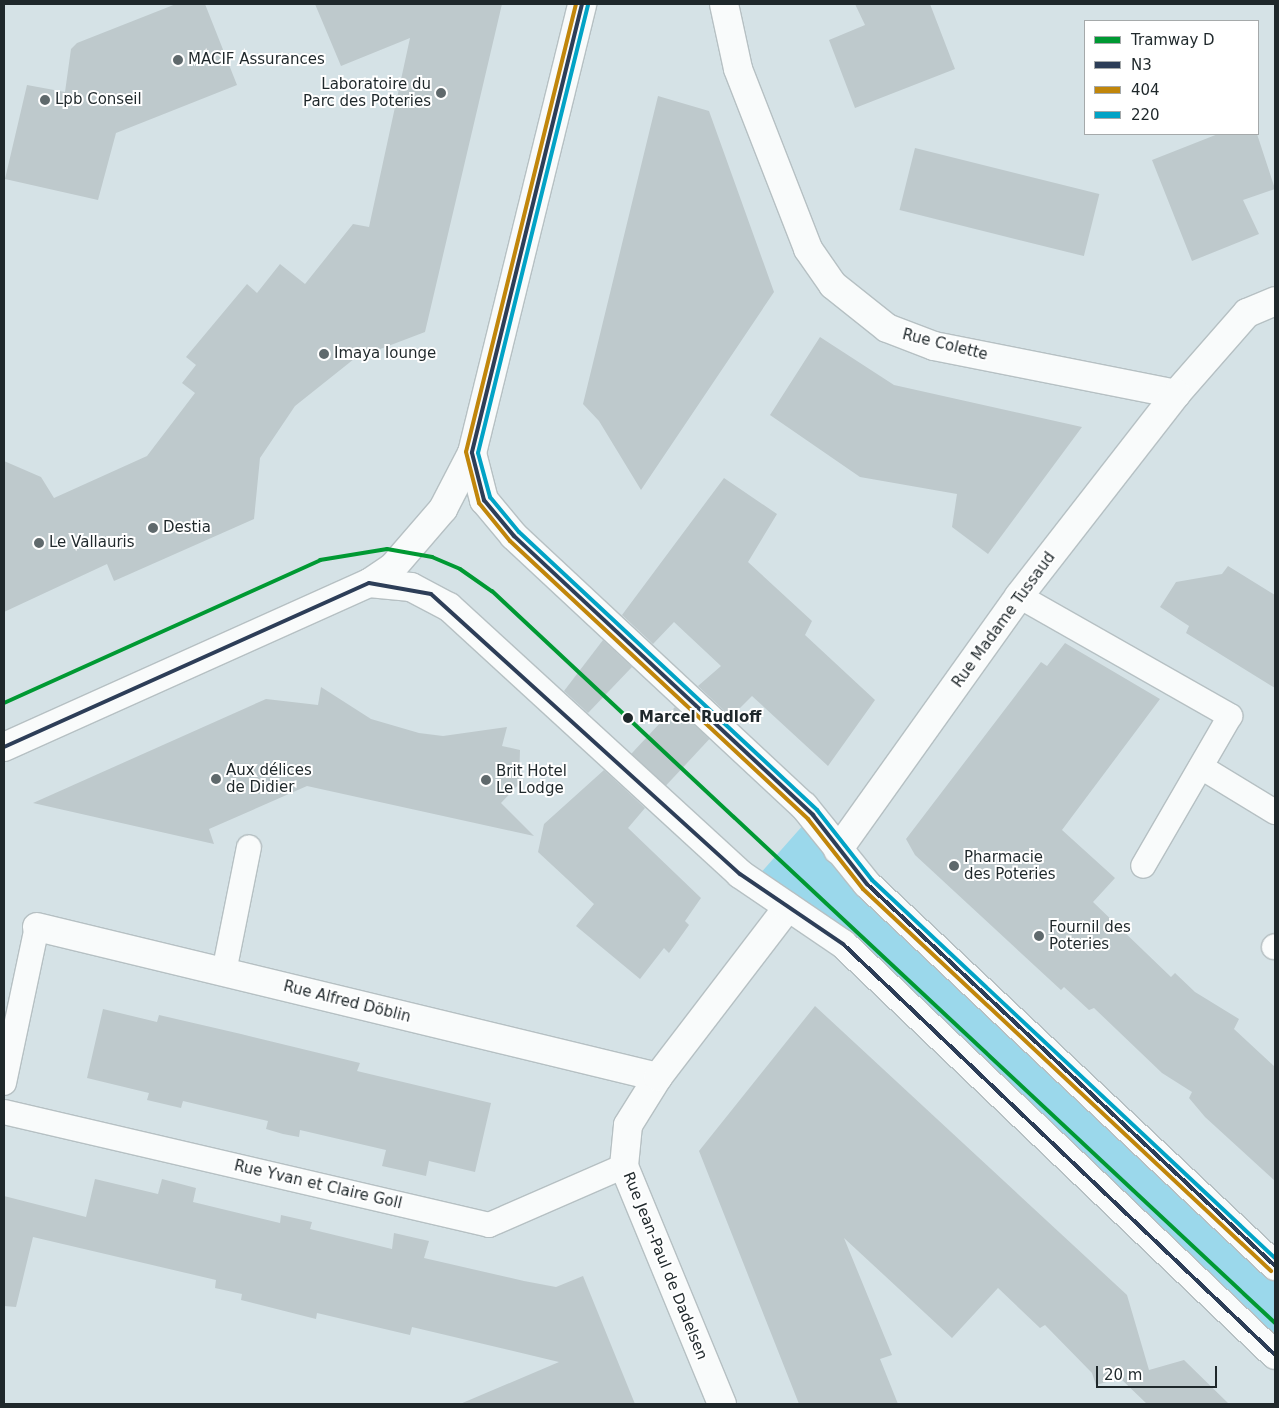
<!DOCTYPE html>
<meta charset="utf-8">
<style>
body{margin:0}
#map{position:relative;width:1279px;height:1408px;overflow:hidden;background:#d5e2e6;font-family:"DejaVu Sans",sans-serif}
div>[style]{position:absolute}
.green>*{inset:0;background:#9bd8eb}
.building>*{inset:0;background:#bec9cc;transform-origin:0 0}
.roads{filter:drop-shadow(1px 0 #b6c0c3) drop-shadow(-1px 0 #b6c0c3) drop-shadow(0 1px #b6c0c3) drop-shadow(0 -1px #b6c0c3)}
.service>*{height:24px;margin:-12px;padding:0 12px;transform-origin:12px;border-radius:12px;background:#f9fbfb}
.minor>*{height:28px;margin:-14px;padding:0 14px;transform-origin:14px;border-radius:14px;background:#f9fbfb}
.tertiary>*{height:28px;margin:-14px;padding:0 14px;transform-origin:14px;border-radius:14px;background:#f9fbfb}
.bus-1>*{height:4px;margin:-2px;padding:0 2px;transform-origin:2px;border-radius:2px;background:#2d3e58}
.bus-2>*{height:4px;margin:-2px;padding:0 2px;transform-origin:2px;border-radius:2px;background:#c1860b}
.bus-3>*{height:4px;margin:-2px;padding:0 2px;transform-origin:2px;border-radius:2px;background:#02a3c6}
.tram-1>*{height:4px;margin:-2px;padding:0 2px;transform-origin:2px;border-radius:2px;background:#093}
.dots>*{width:14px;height:14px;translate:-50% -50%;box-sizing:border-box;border:2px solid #fff;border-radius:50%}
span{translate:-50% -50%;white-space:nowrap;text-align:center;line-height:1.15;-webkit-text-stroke:4px #fff;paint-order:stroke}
.poi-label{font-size:15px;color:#1f282b}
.left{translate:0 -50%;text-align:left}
.right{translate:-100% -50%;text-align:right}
.street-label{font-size:15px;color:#1f282b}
.stop-label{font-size:15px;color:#1f282b;font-weight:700}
.frame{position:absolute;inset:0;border:5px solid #1f282b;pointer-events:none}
.legend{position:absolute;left:1084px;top:20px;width:175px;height:115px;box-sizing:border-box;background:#fff;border:1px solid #a5a9aa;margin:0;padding:6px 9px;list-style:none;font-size:15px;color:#1f282b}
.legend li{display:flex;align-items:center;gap:10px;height:25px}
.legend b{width:25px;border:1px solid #a5a9aa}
.scale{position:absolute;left:1096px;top:1366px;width:121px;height:22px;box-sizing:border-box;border:2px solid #1f282b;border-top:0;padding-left:6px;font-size:15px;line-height:18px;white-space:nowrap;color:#1f282b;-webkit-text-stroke:4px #fff;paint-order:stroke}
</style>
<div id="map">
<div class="green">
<i style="clip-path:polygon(805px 823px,846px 878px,1275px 1280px,1275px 1339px,758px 876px)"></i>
</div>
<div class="building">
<i style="clip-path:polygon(176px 4px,205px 4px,237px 85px,116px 133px,98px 200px,5px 179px,27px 85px,65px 92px,71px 49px,77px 43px)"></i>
<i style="clip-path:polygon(315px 4px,502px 4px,425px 332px,354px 359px,295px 406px,260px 458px,254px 519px,114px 581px,107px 564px,4px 612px,4px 461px,41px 477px,54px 498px,147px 456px,195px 393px,182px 383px,196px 365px,186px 357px,247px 284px,257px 293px,280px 264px,305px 284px,353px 224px,369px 227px,410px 38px,341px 66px)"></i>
<i style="clip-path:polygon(855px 4px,930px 4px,955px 69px,855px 108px,829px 40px,865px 25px)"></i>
<i style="clip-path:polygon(658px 96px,709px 111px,774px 292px,641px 490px,599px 421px,583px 404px)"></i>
<i style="clip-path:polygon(1218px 134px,1257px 134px,1275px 189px,1243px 200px,1259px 234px,1192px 261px,1152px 160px)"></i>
<i style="left:915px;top:148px;width:190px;height:64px;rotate:14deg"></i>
<i style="clip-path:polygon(820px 337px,894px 385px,1082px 427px,988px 554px,952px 527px,957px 494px,860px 477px,770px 415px)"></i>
<i style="clip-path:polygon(724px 478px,777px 514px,748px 562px,812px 621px,805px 635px,875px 700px,828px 766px,752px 696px,731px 717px,698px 686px,721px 666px,674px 622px,653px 644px,622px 615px)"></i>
<i style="clip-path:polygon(1228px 566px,1275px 595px,1275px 688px,1186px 633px,1189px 626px,1160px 607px,1176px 582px,1222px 574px)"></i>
<i style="clip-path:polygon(603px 640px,632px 667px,588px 713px,564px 691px)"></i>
<i style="clip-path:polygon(1065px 643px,1160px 699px,1062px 830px,1115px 878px,1093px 902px,1171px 977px,1175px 973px,1195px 992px,1239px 1019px,1234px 1029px,1275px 1067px,1275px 1181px,1205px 1117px,1189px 1098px,1192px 1092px,1162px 1073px,1094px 1008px,1089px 1010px,1064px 987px,1061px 990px,915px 855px,906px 839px,1041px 662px,1047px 666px)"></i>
<i style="clip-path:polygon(321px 687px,371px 719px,419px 733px,443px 736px,507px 727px,502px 746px,520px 750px,519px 784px,501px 803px,534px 836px,307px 786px,209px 829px,214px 844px,33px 803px,266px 699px,318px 705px)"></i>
<i style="left:675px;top:707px;width:47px;height:64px;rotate:43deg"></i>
<i style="clip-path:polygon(604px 770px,645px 808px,628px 828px,701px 898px,685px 921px,689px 925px,669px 953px,664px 948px,640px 979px,576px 926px,594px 904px,538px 852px,544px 824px)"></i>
<i style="clip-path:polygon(815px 1006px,1127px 1295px,1149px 1370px,1184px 1360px,1229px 1404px,1147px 1404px,1120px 1378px,1096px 1385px,1092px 1373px,1045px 1325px,1040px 1328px,998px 1288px,952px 1338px,844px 1238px,892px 1355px,880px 1359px,898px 1404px,799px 1404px,699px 1151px)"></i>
<i style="clip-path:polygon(103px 1009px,157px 1022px,159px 1015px,241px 1034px,360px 1063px,357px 1071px,491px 1103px,475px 1172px,429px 1161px,426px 1176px,400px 1170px,382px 1166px,386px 1150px,300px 1130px,299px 1137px,283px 1134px,266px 1129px,268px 1121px,183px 1101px,181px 1108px,147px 1100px,149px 1093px,87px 1078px)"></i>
<i style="clip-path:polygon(95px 1179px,158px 1194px,162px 1179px,196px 1188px,193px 1202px,280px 1223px,281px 1215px,312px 1222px,310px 1229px,392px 1249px,394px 1233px,429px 1241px,424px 1258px,524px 1281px,556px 1287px,583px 1276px,635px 1404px,460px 1404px,559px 1362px,412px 1327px,410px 1335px,317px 1313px,316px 1319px,241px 1300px,242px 1294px,215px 1288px,216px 1280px,33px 1237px,16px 1307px,4px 1306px,4px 1196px,86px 1217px)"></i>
</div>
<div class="roads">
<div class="service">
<i style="left:1019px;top:596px;width:243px;rotate:29.6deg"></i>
<i style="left:1230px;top:716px;width:173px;rotate:120.1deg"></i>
<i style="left:1201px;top:767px;width:87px;rotate:31.3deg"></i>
<i style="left:1274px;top:947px;width:1px;rotate:-45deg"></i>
<i style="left:224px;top:972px;width:127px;rotate:-78.7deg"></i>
<i style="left:4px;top:1083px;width:159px;rotate:-78.1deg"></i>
<i style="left:4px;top:1112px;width:498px;rotate:13.1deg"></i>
<i style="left:489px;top:1225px;width:147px;rotate:-23.6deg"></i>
</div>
<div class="minor">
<i style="left:724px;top:4px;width:66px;rotate:77.8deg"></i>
<i style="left:738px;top:69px;width:193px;rotate:68.7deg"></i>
<i style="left:808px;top:249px;width:44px;rotate:55.2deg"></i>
<i style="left:833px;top:285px;width:69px;rotate:38.5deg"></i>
<i style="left:887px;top:328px;width:50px;rotate:21deg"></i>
<i style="left:934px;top:346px;width:247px;rotate:11.2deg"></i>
<i style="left:1176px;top:394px;width:108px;rotate:-48.8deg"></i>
<i style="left:1247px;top:313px;width:30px;rotate:-23deg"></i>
<i style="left:838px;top:850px;width:312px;rotate:-54.5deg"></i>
<i style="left:1019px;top:596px;width:256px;rotate:-52.1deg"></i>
<i style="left:37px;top:927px;width:639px;rotate:13.58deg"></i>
<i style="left:722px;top:1404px;width:257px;rotate:-112.4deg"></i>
<i style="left:624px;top:1166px;width:41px;rotate:-84.4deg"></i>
<i style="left:628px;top:1125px;width:57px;rotate:-58deg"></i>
<i style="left:658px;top:1077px;width:214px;rotate:-52.6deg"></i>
</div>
<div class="tertiary">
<i style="left:472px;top:453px;width:49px;rotate:75.7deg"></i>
<i style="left:484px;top:500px;width:47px;rotate:50.2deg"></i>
<i style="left:514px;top:536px;width:396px;rotate:43deg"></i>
<i style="left:804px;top:806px;width:100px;rotate:51.1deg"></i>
<i style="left:867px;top:884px;width:559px;rotate:43.11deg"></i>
<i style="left:369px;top:583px;width:42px;rotate:5.4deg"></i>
<i style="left:411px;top:587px;width:43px;rotate:27.8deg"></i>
<i style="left:449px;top:607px;width:395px;rotate:42.5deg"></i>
<i style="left:740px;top:874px;width:125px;rotate:34.2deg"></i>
<i style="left:843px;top:944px;width:596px;rotate:43.57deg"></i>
<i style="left:4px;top:747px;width:400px;rotate:-24.2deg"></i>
<i style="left:369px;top:583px;width:29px;rotate:-34deg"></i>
<i style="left:393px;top:567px;width:77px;rotate:-49.2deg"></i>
<i style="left:443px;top:509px;width:63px;rotate:-62.6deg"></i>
<i style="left:472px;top:453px;width:462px;rotate:-76.2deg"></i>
</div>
</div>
<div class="bus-1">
<i style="left:582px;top:4px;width:462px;rotate:103.8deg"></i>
<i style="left:472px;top:453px;width:49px;rotate:75.7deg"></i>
<i style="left:484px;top:500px;width:47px;rotate:50.2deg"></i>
<i style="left:514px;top:536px;width:409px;rotate:43deg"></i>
<i style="left:813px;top:815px;width:88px;rotate:52deg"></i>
<i style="left:867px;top:884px;width:559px;rotate:43.11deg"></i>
<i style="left:4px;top:747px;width:400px;rotate:-24.2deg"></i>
<i style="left:369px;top:583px;width:63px;rotate:10.1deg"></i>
<i style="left:431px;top:594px;width:417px;rotate:42.2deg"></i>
<i style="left:740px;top:874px;width:125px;rotate:34.2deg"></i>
<i style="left:843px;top:944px;width:596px;rotate:43.57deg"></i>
</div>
<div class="bus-2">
<i style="left:576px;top:4px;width:461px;rotate:103.8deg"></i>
<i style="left:466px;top:452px;width:53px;rotate:75.7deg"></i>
<i style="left:479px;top:503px;width:49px;rotate:50.8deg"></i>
<i style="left:510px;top:541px;width:408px;rotate:43deg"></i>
<i style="left:808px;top:819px;width:89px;rotate:51.8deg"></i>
<i style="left:863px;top:889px;width:559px;rotate:43.11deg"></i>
</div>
<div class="bus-3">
<i style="left:588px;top:5px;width:461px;rotate:103.8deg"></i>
<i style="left:478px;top:453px;width:46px;rotate:74.7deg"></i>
<i style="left:490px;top:497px;width:45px;rotate:50.4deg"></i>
<i style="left:519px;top:532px;width:408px;rotate:43deg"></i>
<i style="left:817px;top:810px;width:89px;rotate:51.8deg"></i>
<i style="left:872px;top:880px;width:553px;rotate:43.17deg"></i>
</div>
<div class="tram-1">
<i style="left:4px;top:703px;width:347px;rotate:-24.3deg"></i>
<i style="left:320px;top:560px;width:68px;rotate:-9.3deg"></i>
<i style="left:387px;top:549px;width:46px;rotate:10.1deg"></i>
<i style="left:432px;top:557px;width:30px;rotate:23deg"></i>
<i style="left:460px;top:569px;width:39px;rotate:35deg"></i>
<i style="left:492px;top:591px;width:1072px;rotate:43.07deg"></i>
</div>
<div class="dots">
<i style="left:178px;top:60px;background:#5f696c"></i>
<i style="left:441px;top:93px;background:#5f696c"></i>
<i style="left:45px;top:100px;background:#5f696c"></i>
<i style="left:324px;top:354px;background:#5f696c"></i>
<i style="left:153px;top:528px;background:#5f696c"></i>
<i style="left:39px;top:543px;background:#5f696c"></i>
<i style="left:628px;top:718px;background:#1f282b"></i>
<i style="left:216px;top:779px;background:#5f696c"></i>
<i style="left:486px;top:780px;background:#5f696c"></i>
<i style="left:954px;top:866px;background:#5f696c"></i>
<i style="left:1039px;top:936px;background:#5f696c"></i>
</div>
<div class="poi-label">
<span class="left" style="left:188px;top:60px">MACIF Assurances</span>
<span class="right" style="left:431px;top:93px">Laboratoire du<br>Parc des Poteries</span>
<span class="left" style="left:55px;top:100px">Lpb Conseil</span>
<span class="left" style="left:334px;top:354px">Imaya lounge</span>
<span class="left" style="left:163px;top:528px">Destia</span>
<span class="left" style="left:49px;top:543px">Le Vallauris</span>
<span class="left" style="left:226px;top:779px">Aux délices<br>de Didier</span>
<span class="left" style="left:496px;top:780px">Brit Hotel<br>Le Lodge</span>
<span class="left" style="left:964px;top:866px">Pharmacie<br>des Poteries</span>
<span class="left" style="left:1049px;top:936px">Fournil des<br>Poteries</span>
</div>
<div class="street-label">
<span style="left:945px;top:345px;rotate:14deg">Rue Colette</span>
<span style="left:1004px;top:620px;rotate:-54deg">Rue Madame Tussaud</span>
<span style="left:347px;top:1002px;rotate:14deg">Rue Alfred Döblin</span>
<span style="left:318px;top:1185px;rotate:13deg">Rue Yvan et Claire Goll</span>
<span style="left:665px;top:1266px;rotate:68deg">Rue Jean-Paul de Dadelsen</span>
</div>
<div class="stop-label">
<span class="left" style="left:639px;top:718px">Marcel Rudloff</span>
</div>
<div class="frame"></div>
<ul class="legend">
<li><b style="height:6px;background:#093"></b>Tramway D</li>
<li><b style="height:6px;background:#2d3e58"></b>N3</li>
<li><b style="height:6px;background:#c1860b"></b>404</li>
<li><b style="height:6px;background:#02a3c6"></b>220</li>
</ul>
<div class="scale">20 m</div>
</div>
